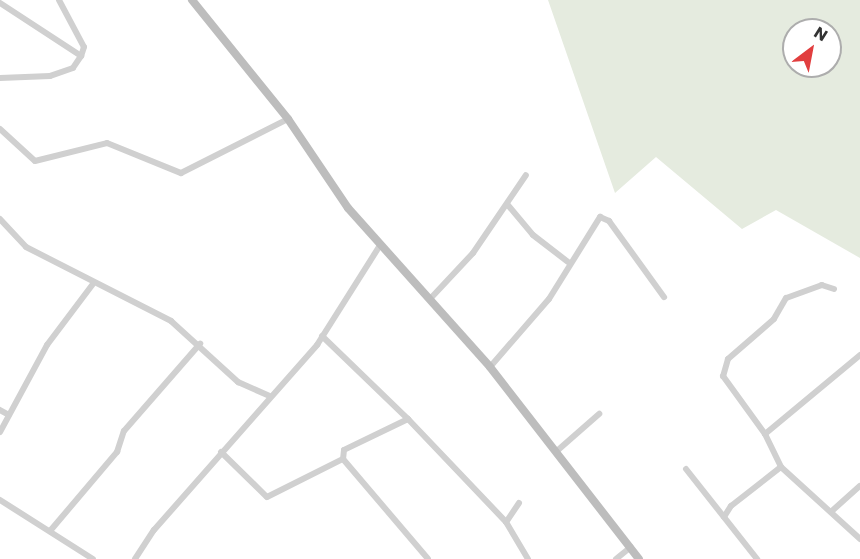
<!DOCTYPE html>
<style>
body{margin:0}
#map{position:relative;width:860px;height:559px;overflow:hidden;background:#fff;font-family:Poppins,sans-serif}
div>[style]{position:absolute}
.green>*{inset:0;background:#e5ebdf}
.street>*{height:6px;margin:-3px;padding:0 3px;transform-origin:3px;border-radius:3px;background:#d0d0d0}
.secondary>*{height:8px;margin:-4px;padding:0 4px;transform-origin:4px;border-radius:4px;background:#bdbdbd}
span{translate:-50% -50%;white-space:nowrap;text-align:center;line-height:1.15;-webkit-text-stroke:6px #fff;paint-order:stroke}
.north{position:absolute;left:782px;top:18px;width:60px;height:60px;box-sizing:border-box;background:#fff;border:2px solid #adadad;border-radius:50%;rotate:32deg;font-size:16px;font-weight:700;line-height:24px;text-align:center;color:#333}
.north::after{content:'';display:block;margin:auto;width:21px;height:27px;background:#e13e3f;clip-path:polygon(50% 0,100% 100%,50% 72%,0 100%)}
</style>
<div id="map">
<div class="green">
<i style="clip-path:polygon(evenodd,548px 0,860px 0,860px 258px,776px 210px,742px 229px,656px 157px,615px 193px,548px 0,794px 30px,830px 30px,830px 66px,794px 66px,794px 30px)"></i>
</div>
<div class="street">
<i style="left:59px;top:0;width:53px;rotate:62deg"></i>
<i style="left:84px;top:47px;width:9px;rotate:108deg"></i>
<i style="left:0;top:3px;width:97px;rotate:33.2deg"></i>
<i style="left:81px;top:56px;width:14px;rotate:124deg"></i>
<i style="left:73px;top:68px;width:24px;rotate:161deg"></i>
<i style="left:50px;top:76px;width:50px;rotate:177.7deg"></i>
<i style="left:0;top:129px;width:47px;rotate:42.4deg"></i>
<i style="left:35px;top:161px;width:74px;rotate:-14deg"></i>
<i style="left:107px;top:143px;width:80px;rotate:22.1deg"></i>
<i style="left:181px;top:173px;width:120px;rotate:-26.8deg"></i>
<i style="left:507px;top:204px;width:40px;rotate:50deg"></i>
<i style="left:533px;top:235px;width:44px;rotate:37.6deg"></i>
<i style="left:0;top:219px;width:38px;rotate:47deg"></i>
<i style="left:26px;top:247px;width:163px;rotate:27deg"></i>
<i style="left:171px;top:321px;width:91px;rotate:42.3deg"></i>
<i style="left:238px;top:382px;width:34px;rotate:24deg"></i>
<i style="left:834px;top:289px;width:13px;rotate:-162deg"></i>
<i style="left:822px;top:285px;width:38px;rotate:160deg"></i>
<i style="left:786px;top:298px;width:24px;rotate:120deg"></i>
<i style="left:774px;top:319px;width:61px;rotate:139deg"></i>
<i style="left:728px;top:359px;width:18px;rotate:106deg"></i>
<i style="left:723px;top:376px;width:72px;rotate:54.1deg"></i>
<i style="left:765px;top:434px;width:37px;rotate:64deg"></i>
<i style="left:781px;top:467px;width:107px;rotate:42.3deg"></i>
<i style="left:430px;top:299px;width:63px;rotate:-46.9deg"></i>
<i style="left:473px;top:253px;width:94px;rotate:-55.8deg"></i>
<i style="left:322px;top:336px;width:120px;rotate:44deg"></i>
<i style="left:408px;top:419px;width:71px;rotate:154.2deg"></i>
<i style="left:344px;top:450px;width:9px;rotate:96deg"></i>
<i style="left:343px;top:459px;width:131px;rotate:49.6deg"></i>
<i style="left:490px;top:367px;width:90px;rotate:-49.1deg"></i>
<i style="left:549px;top:299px;width:97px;rotate:-58.1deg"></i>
<i style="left:600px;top:217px;width:10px;rotate:24deg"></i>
<i style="left:609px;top:221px;width:94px;rotate:54.1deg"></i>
<i style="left:0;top:410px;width:10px;rotate:29deg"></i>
<i style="left:408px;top:419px;width:142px;rotate:46.4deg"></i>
<i style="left:0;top:432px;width:99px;rotate:-61.6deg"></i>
<i style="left:47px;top:345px;width:76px;rotate:-53deg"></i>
<i style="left:765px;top:434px;width:124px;rotate:-39.7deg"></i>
<i style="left:558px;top:450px;width:55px;rotate:-41.3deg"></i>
<i style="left:221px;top:452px;width:64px;rotate:44.4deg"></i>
<i style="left:267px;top:497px;width:85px;rotate:-26.6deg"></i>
<i style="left:686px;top:469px;width:115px;rotate:51.7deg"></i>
<i style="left:0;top:500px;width:110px;rotate:32.4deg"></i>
<i style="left:519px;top:503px;width:23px;rotate:124deg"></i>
<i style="left:506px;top:522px;width:43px;rotate:59.3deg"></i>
<i style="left:833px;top:510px;width:36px;rotate:-42deg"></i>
<i style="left:724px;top:517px;width:13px;rotate:-58deg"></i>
<i style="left:731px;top:506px;width:63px;rotate:-38deg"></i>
<i style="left:50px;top:531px;width:104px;rotate:-49.7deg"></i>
<i style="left:117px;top:452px;width:22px;rotate:-72deg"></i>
<i style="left:124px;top:431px;width:116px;rotate:-48.9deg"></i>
<i style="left:135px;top:559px;width:35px;rotate:-57deg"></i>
<i style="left:154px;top:530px;width:247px;rotate:-48.6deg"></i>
<i style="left:317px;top:345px;width:116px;rotate:-57.7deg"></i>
<i style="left:616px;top:559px;width:19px;rotate:-39deg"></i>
</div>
<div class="secondary">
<i style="left:192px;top:0;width:153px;rotate:51.1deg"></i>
<i style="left:288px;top:119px;width:107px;rotate:56deg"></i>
<i style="left:348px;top:208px;width:213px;rotate:48.2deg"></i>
<i style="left:490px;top:367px;width:243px;rotate:52.2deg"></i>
</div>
<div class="north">N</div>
</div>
